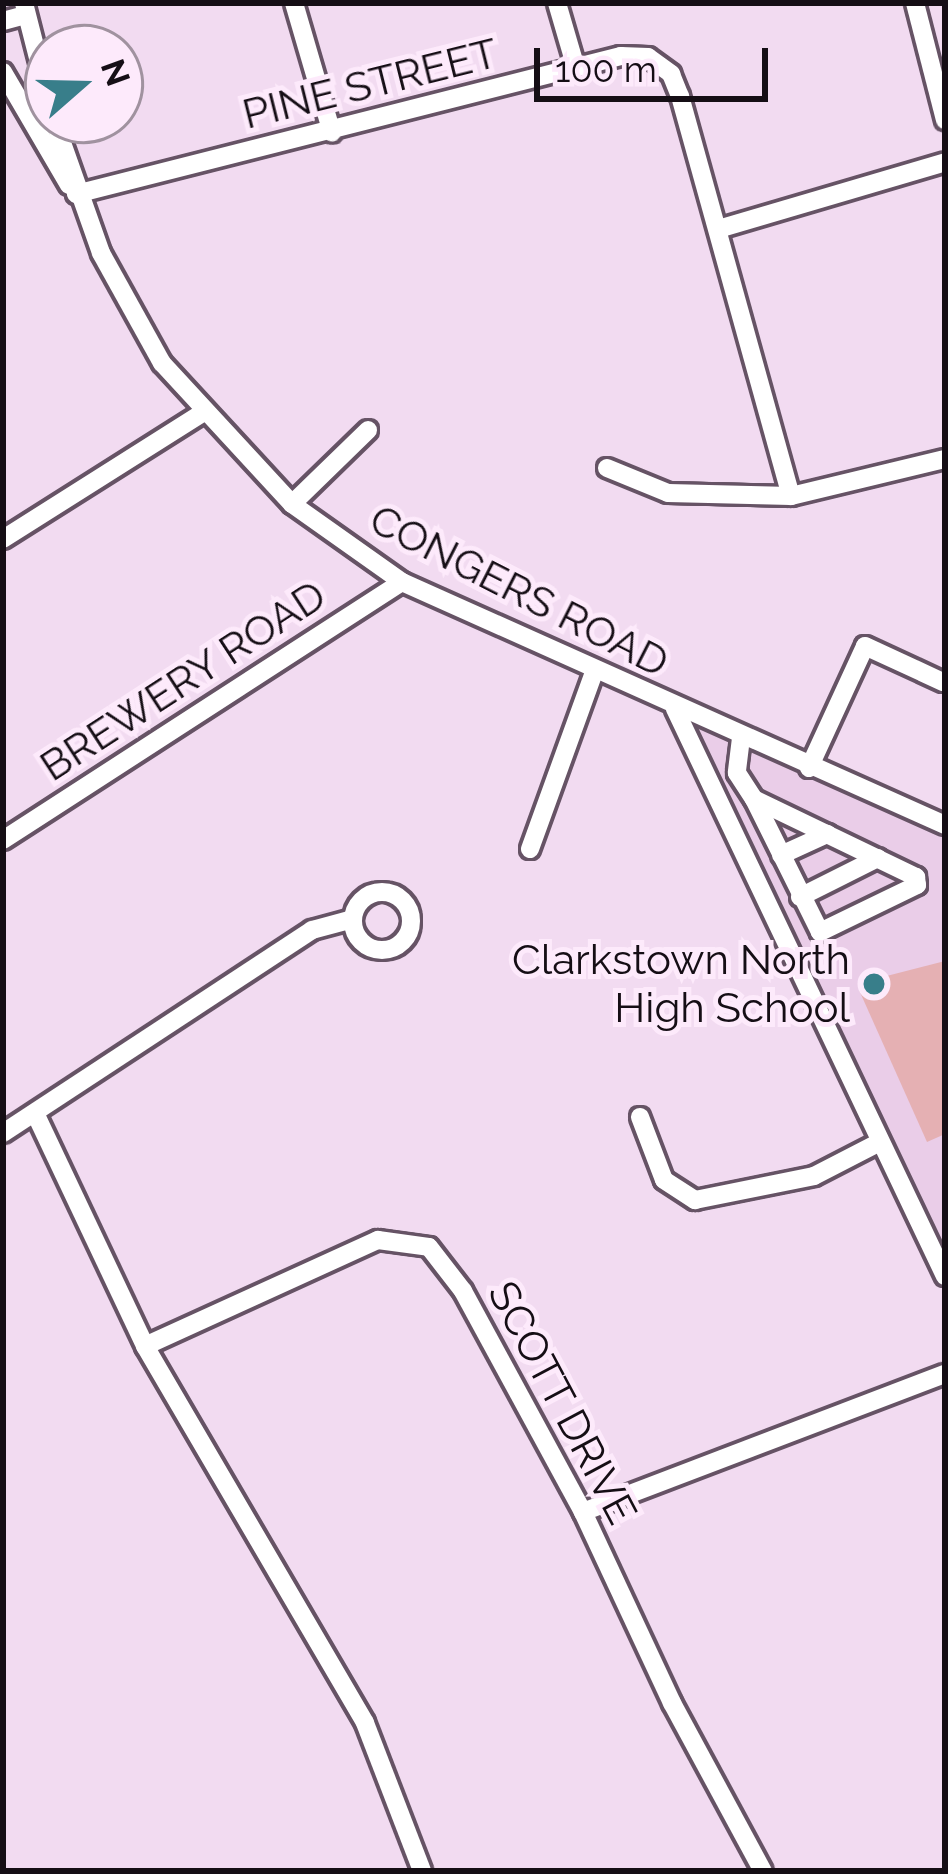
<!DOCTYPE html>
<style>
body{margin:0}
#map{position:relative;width:948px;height:1874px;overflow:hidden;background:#f2dbf1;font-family:Raleway,sans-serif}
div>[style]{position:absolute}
.built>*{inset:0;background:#eacde8}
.green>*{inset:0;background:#e5b0b3}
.roads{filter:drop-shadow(3px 0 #665365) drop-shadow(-3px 0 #665365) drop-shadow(0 3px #665365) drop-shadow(0 -3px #665365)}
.minor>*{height:18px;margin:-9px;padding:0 9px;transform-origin:9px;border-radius:9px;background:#fff}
.minor>.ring{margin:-9px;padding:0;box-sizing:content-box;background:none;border:18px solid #fff;border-radius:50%}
.dots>*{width:33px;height:33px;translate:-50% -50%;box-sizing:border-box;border:6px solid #fdeafb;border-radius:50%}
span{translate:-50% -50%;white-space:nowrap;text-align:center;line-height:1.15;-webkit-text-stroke:10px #fdeafb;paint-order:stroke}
.street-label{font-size:42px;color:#150e15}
.poi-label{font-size:42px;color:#150e15}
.right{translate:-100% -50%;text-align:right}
.frame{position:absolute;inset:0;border:6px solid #150e15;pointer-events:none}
.north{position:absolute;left:24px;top:24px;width:120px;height:120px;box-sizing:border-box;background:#fdeafb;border:3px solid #a0929f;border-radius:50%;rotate:70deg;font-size:33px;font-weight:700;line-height:48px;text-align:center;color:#150e15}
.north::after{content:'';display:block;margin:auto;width:42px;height:54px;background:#387e8a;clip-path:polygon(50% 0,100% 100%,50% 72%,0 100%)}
.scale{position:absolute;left:534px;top:48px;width:234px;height:54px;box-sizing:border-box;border:6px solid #150e15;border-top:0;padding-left:15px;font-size:36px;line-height:42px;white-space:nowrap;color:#150e15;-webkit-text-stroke:9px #fdeafb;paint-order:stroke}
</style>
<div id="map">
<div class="built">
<i style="clip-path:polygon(675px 709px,945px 825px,945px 1276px)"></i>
</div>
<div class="green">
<i style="clip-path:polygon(945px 961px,945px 1134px,927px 1142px,859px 990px,871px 980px)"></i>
</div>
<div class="roads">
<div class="minor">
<i style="left:24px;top:3px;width:97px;rotate:75.7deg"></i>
<i style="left:294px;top:3px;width:135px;rotate:73.7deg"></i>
<i style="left:557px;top:3px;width:68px;rotate:73.7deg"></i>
<i style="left:915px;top:3px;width:121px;rotate:75.6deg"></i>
<i style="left:3px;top:21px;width:24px;rotate:-15deg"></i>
<i style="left:3px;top:72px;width:131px;rotate:59.7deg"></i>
<i style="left:54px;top:120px;width:141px;rotate:70.5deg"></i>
<i style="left:101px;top:253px;width:126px;rotate:61deg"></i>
<i style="left:162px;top:363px;width:192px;rotate:47.3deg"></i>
<i style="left:292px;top:504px;width:135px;rotate:35.3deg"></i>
<i style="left:402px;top:582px;width:595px;rotate:24.11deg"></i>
<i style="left:76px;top:194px;width:562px;rotate:-14.21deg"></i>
<i style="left:621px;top:56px;width:27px;rotate:2deg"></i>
<i style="left:648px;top:57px;width:29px;rotate:36deg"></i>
<i style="left:671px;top:74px;width:24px;rotate:68deg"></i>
<i style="left:680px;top:96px;width:415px;rotate:74.5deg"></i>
<i style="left:718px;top:229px;width:237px;rotate:-16.4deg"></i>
<i style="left:607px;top:468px;width:66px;rotate:22.3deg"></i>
<i style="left:668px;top:493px;width:123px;rotate:1.4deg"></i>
<i style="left:791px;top:496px;width:158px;rotate:-13.5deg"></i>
<i style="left:292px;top:504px;width:106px;rotate:-44.2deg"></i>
<i style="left:3px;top:539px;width:236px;rotate:-32.3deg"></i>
<i style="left:675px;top:709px;width:628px;rotate:64.54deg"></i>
<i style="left:741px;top:738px;width:35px;rotate:97deg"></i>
<i style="left:737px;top:773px;width:31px;rotate:57deg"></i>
<i style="left:754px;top:799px;width:180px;rotate:25.7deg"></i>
<i style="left:916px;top:877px;width:8px;rotate:83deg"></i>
<i style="left:917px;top:885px;width:108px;rotate:154.1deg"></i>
<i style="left:820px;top:932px;width:148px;rotate:-116.4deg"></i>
<i style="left:809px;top:768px;width:134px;rotate:-65.3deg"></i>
<i style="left:865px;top:646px;width:86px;rotate:24.8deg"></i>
<i style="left:3px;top:840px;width:475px;rotate:-32.9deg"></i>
<i style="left:530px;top:849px;width:188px;rotate:-70.1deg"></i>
<i style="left:781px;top:855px;width:51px;rotate:-24.5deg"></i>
<i class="ring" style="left:353px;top:892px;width:40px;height:40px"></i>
<i style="left:800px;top:897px;width:87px;rotate:-26.6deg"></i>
<i style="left:35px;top:1113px;width:258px;rotate:64.7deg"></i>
<i style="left:145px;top:1346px;width:436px;rotate:59.7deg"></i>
<i style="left:365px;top:1723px;width:159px;rotate:68.9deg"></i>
<i style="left:640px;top:1117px;width:67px;rotate:69.1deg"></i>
<i style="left:664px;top:1180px;width:37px;rotate:33deg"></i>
<i style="left:695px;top:1200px;width:121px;rotate:-11.4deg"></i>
<i style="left:814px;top:1176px;width:72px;rotate:-27.3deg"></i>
<i style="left:3px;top:1133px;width:370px;rotate:-33.3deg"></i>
<i style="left:312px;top:930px;width:42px;rotate:-15deg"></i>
<i style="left:145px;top:1346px;width:256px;rotate:-24.5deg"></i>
<i style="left:378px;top:1240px;width:51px;rotate:7.8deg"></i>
<i style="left:429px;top:1247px;width:56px;rotate:52.3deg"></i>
<i style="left:463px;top:1291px;width:251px;rotate:61.5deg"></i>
<i style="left:583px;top:1512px;width:211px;rotate:65deg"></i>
<i style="left:672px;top:1703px;width:191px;rotate:61.6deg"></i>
<i style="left:583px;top:1512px;width:387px;rotate:-20.9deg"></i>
</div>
</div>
<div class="dots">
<i style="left:874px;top:984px;background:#387e8a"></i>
</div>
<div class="street-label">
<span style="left:370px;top:84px;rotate:-14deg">PINE STREET</span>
<span style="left:519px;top:591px;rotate:27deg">CONGERS ROAD</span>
<span style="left:183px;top:681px;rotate:-33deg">BREWERY ROAD</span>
<span style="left:562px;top:1403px;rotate:62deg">SCOTT DRIVE</span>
</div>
<div class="poi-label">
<span class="right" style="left:850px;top:984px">Clarkstown North<br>High School</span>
</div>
<div class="frame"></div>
<div class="north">N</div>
<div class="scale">100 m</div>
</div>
